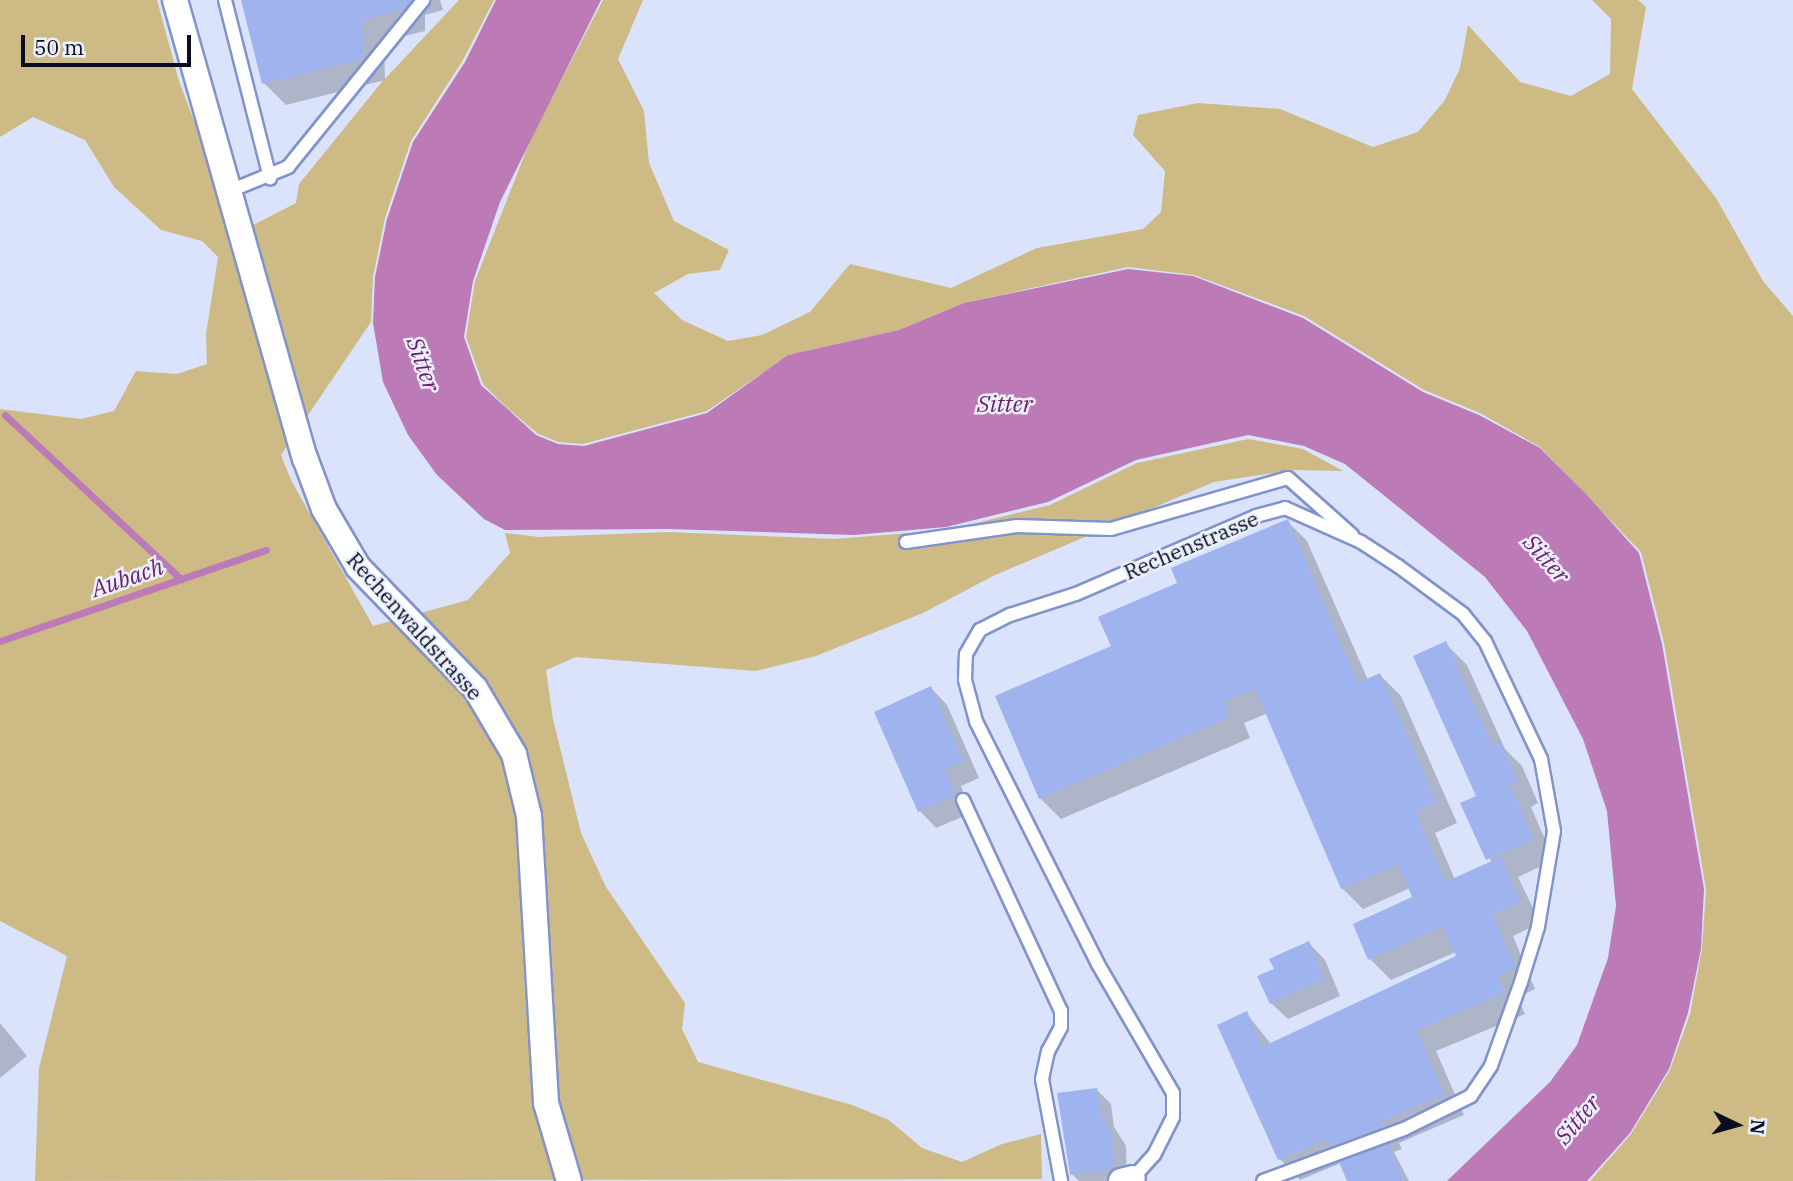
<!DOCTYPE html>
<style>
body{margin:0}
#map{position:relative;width:1793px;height:1181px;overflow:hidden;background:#dae3fb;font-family:"IBM Plex Serif",serif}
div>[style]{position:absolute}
.green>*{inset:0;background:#ceba84}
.water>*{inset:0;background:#bc7ab7}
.shadow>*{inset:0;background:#0003}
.stream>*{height:7px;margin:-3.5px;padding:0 3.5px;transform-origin:3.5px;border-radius:3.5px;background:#bc7ab7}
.building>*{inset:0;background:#9fb3ee}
.roads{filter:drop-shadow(2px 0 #8093cc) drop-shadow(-2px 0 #8093cc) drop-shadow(0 2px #8093cc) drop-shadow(0 -2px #8093cc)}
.service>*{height:12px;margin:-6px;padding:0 6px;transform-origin:6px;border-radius:6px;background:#fff}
.minor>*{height:24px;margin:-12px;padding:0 12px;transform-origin:12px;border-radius:12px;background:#fff}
span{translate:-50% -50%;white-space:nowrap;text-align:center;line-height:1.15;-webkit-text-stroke:5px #ebf0fc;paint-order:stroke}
.street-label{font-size:21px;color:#080d21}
.water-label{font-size:23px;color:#6e1e6b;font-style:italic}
.north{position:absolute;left:1702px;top:1090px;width:70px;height:70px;-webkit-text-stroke:5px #ebf0fc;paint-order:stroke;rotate:95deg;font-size:19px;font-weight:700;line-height:28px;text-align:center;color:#080d21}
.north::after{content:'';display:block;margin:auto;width:24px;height:32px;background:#080d21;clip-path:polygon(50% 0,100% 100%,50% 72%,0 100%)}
.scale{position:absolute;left:21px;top:35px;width:170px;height:32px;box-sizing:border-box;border:4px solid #080d21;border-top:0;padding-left:9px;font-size:21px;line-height:24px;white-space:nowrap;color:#080d21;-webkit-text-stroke:5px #ebf0fc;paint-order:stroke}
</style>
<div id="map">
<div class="green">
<i style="clip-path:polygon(0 0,157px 0,179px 81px,200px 137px,249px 227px,296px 203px,299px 184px,381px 83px,459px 0,494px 0,463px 60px,411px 141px,385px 218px,373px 277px,371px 322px,281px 455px,291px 480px,373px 626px,468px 600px,510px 553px,505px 533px,539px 537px,668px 532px,834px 539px,947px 530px,1050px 505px,1137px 463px,1248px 439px,1303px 449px,1343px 471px,1293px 470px,1214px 482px,993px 576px,923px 613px,816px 656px,756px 671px,576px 657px,546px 670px,553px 719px,581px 833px,606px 887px,685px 1003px,682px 1029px,698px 1062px,852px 1105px,889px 1120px,922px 1148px,962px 1162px,1002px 1144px,1041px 1134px,1042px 1179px,35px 1181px,39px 1068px,67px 956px,0 921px,0 409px,81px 419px,114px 411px,136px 371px,177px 374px,207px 364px,206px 334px,218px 257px,202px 241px,161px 230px,114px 187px,85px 140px,33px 117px,0 137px)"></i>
<i style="clip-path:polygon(603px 0,643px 0,618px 59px,644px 111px,649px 163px,674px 221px,729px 250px,720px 270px,688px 274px,654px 293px,682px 320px,728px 341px,762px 335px,810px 312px,850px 264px,951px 288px,1037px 248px,1143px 229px,1161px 212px,1165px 171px,1133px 135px,1138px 115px,1198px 103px,1280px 109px,1373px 147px,1418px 132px,1445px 100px,1460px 68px,1468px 25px,1520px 82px,1571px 96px,1610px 74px,1611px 19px,1592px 0,1638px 0,1646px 7px,1632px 89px,1716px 198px,1763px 281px,1793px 316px,1793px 1181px,1590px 1181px,1631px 1134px,1670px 1070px,1690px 1014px,1702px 949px,1706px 889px,1664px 643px,1641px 552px,1540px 447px,1480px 413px,1424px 390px,1304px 316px,1194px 275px,1128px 267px,964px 303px,899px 330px,789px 355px,707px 411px,583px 444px,558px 442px,537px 433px,506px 407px,483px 384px,466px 337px,475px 281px,532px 136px)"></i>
</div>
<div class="water">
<i style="clip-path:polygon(496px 0,601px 0,500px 202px,473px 281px,464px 337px,481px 385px,536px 435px,558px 444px,584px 446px,707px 413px,788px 355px,899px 330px,964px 303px,1128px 269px,1193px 276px,1303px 318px,1423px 392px,1479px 415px,1540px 448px,1586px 494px,1639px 553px,1662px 644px,1704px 889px,1701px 949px,1688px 1013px,1669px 1069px,1630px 1133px,1587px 1181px,1447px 1181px,1550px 1082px,1577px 1045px,1608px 958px,1616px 906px,1607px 811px,1583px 739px,1527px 631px,1485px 577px,1345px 464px,1304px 446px,1248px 435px,1136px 460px,1048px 502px,946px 527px,854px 535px,668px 529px,505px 530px,484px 519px,437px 475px,408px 435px,383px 382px,373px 323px,375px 277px,387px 219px,413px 142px,465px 62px)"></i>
</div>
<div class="shadow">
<i style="clip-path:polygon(253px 0,440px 0,443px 10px,425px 15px,425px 31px,384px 41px,385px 80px,286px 105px,264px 83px)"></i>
<i style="clip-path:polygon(1286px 520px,1307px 541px,1368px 680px,1380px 675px,1401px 696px,1457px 823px,1435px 833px,1455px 880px,1491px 863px,1445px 643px,1467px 665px,1505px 749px,1522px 766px,1538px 803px,1531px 807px,1554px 860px,1518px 877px,1540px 923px,1513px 936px,1535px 989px,1517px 998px,1525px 1014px,1436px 1051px,1464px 1115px,1399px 1143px,1402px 1149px,1394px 1152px,1409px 1181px,1349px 1181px,1341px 1163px,1300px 1180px,1280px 1159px,1246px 1013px,1271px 1044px,1458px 956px,1456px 952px,1391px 980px,1370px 959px,1355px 925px,1414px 898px,1410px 888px,1363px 909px,1342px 888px,1268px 713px,1244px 723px,1250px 738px,1061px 819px,1040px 798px,1113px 647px,1180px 584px)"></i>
<i style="clip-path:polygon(931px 688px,947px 705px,979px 778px,961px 786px,971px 813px,936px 828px,920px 811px,876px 713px)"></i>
<i style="clip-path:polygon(1309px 943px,1325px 960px,1340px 996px,1288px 1019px,1271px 1003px,1276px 970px)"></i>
<i style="clip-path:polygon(0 1023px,27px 1056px,0 1078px)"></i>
<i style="clip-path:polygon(1096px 1089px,1111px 1104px,1114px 1127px,1126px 1146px,1127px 1181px,1079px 1181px,1072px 1174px)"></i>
</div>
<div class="stream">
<i style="left:5px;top:415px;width:241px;rotate:43deg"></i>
<i style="left:0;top:641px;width:281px;rotate:-18.9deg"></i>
</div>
<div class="building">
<i style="clip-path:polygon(241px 0,412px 0,404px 9px,363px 20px,364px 59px,262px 84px)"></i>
<i style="clip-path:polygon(1288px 519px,1358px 683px,1380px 673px,1437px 802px,1416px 812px,1445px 882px,1501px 857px,1521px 902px,1493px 914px,1516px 968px,1498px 977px,1505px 993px,1417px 1030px,1444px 1094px,1380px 1122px,1382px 1128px,1332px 1146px,1325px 1140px,1278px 1160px,1217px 1025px,1247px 1011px,1262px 1047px,1456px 956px,1443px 927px,1368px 960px,1353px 924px,1412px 897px,1398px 864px,1341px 889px,1255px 689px,1224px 702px,1230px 717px,1039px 799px,995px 696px,1111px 646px,1098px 617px,1177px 583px,1171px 568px)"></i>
<i style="clip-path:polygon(1446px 641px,1493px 746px,1501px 742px,1518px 781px,1510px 785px,1534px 839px,1486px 860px,1460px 803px,1476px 796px,1413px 656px)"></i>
<i style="clip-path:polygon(931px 686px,964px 761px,946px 769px,955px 796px,918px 812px,874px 712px)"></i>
<i style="clip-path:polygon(1309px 941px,1325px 979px,1270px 1004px,1257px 976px,1274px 969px,1269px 959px)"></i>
<i style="clip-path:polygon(1097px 1088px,1101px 1117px,1105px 1116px,1108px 1130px,1112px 1129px,1113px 1168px,1070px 1175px,1057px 1093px)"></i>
<i style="clip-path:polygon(1389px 1144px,1404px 1181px,1347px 1181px,1339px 1162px)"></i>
</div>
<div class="roads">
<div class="service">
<i style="left:225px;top:0;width:184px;rotate:75.8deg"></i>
<i style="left:232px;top:190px;width:61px;rotate:-22.3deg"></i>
<i style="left:288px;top:167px;width:215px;rotate:-51deg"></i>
<i style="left:906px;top:542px;width:112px;rotate:-8.2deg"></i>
<i style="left:1017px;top:526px;width:94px;rotate:1.8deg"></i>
<i style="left:1111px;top:529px;width:184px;rotate:-16.1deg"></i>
<i style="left:1288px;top:478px;width:86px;rotate:41.7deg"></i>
<i style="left:963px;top:800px;width:233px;rotate:65.1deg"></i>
<i style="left:1061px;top:1011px;width:16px;rotate:90deg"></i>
<i style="left:1061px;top:1027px;width:27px;rotate:118deg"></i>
<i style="left:1048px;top:1051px;width:29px;rotate:102deg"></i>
<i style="left:1042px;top:1079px;width:104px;rotate:79.4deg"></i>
<i style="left:1133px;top:1178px;width:31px;rotate:-48deg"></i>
<i style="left:1154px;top:1155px;width:42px;rotate:-63.4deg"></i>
<i style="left:1173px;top:1117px;width:24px;rotate:-90deg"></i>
<i style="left:1173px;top:1093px;width:149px;rotate:-120.2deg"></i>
<i style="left:1098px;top:964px;width:272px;rotate:-116.7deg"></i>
<i style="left:976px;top:721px;width:42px;rotate:-105deg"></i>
<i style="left:965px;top:680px;width:26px;rotate:-88deg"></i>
<i style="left:966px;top:654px;width:28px;rotate:-60deg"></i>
<i style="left:980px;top:630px;width:34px;rotate:-27deg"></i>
<i style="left:1010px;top:615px;width:69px;rotate:-17.7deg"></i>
<i style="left:1076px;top:594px;width:196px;rotate:-23.4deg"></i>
<i style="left:1256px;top:516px;width:30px;rotate:-15deg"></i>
<i style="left:1285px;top:508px;width:83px;rotate:24.1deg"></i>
<i style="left:1361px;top:542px;width:44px;rotate:33deg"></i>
<i style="left:1398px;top:566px;width:81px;rotate:36.4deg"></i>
<i style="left:1463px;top:614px;width:35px;rotate:51deg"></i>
<i style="left:1485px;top:641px;width:131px;rotate:64.6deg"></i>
<i style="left:1541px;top:759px;width:73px;rotate:79.8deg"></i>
<i style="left:1554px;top:831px;width:97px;rotate:99.5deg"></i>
<i style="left:1538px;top:927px;width:58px;rotate:107.2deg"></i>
<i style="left:1521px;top:982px;width:89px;rotate:109.7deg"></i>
<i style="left:1491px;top:1066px;width:36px;rotate:124deg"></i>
<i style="left:1471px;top:1096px;width:75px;rotate:153.8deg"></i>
<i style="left:1404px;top:1129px;width:150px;rotate:159.8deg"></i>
</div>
<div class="minor">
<i style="left:175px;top:0;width:476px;rotate:74.2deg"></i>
<i style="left:305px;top:458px;width:54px;rotate:69.6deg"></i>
<i style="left:324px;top:509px;width:67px;rotate:59.6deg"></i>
<i style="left:358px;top:567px;width:168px;rotate:46deg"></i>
<i style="left:475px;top:688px;width:77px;rotate:59.4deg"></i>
<i style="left:514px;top:754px;width:64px;rotate:76.4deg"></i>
<i style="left:529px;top:816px;width:288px;rotate:86.6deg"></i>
<i style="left:546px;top:1103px;width:81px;rotate:73.6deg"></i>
<i style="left:1121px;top:1181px;width:12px;rotate:-14deg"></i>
</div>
</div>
<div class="street-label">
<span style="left:1191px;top:545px;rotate:-23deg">Rechenstrasse</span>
<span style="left:415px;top:626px;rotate:48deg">Rechenwaldstrasse</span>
</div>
<div class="water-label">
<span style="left:424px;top:364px;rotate:70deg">Sitter</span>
<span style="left:1005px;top:403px">Sitter</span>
<span style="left:1547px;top:558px;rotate:48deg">Sitter</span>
<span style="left:127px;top:577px;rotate:-19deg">Aubach</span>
<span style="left:1577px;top:1119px;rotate:-50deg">Sitter</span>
</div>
<div class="north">N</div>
<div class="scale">50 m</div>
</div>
